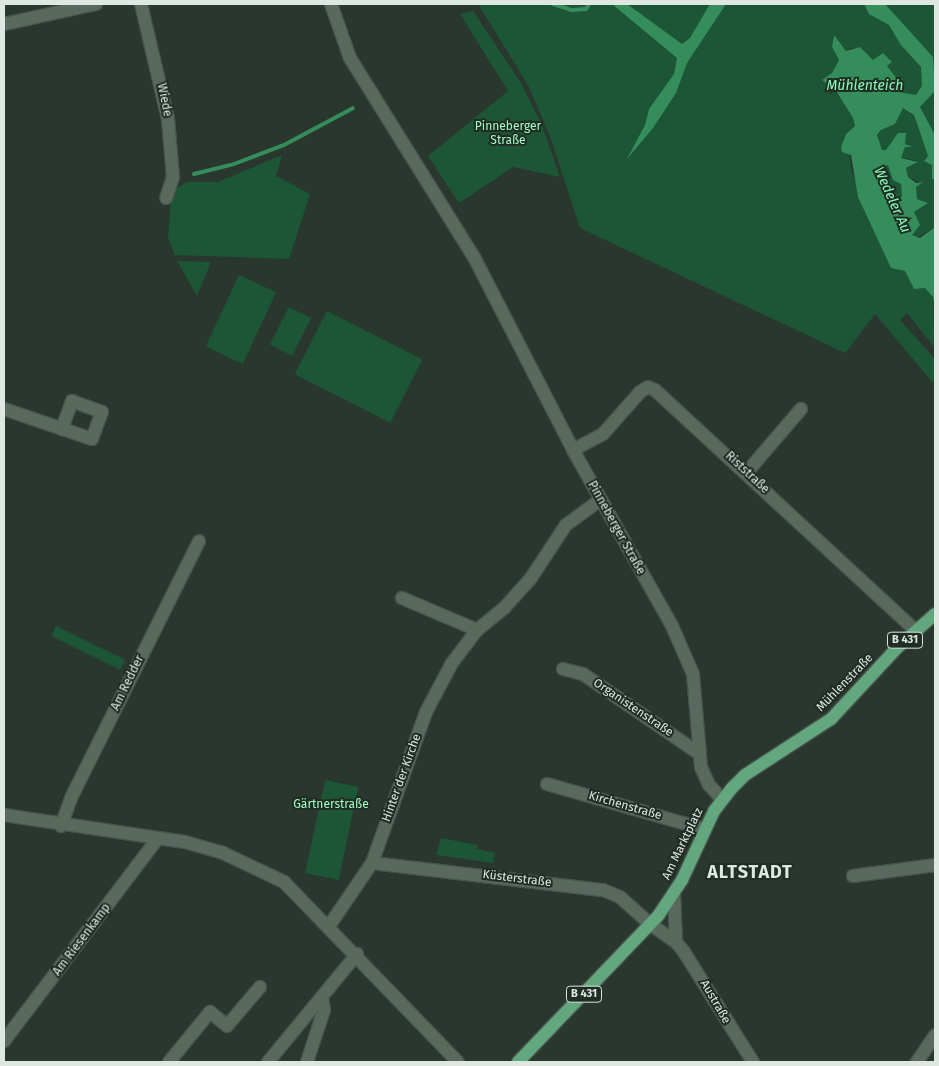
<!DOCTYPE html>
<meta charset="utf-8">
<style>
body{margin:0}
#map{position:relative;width:939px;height:1066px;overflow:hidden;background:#2a372e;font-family:"Fira Sans",sans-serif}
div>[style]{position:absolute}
.green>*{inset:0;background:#1c5636;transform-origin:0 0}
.water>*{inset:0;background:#348d5b}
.stream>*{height:4px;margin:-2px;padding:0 2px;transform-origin:2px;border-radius:2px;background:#348d5b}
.roads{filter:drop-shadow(1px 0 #47534b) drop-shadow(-1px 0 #47534b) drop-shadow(0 1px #47534b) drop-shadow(0 -1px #47534b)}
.street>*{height:12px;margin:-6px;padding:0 6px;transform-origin:6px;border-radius:6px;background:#5a695e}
.secondary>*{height:12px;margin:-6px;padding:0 6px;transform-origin:6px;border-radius:6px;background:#5a695e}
.primary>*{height:12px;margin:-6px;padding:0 6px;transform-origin:6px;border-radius:6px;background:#62a77d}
span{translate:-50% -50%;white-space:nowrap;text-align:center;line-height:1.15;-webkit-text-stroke:4px #202d24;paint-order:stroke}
.shield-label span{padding:1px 4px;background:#202d24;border:1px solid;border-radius:4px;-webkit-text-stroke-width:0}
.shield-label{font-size:11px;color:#dfe7e1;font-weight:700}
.street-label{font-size:12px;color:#dfe7e1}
.park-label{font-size:12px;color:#a2fbc2}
.water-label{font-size:14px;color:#87fbb5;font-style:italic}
.district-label{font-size:18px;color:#dfe7e1;font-weight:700;letter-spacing:1px}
.frame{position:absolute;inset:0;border:5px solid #dfe7e1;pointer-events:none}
</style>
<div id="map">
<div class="green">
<i style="clip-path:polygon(478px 4px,935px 4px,935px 135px,920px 107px,892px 91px,887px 66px,892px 62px,873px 60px,854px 47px,846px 51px,834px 36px,832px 47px,840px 60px,832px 73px,822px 80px,841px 98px,853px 118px,855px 126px,846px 134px,852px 172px,891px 268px,905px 271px,914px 289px,925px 287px,933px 297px,935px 348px,907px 313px,900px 320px,935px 359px,935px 385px,875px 314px,845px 353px,580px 228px,551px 139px,529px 87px)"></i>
<i style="clip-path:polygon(473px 11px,521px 83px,542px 125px,560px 177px,513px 167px,459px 203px,428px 156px,508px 91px,460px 14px)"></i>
<i style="clip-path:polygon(903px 107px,914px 115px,928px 156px,925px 160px,932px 165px,932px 179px,935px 180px,935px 227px,915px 239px,912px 235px,914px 212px,927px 203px,917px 199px,915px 187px,921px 183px,908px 177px,906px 168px,914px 165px,915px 160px,901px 158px,905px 147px,911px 147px,895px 141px,886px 150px,882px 150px,877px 136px,881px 130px,895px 124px)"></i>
<i style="clip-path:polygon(282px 155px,276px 176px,310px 194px,289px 259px,175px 255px,168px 238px,171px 199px,177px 188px,187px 182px,218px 182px)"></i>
<i style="clip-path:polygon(888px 165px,901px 184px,902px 196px,893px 207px,887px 204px,880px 173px,882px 167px)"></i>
<i style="clip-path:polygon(177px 261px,211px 262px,197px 296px)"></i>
<i style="left:239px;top:275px;width:41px;height:79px;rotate:25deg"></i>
<i style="left:289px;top:307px;width:25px;height:42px;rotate:27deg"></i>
<i style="left:327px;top:311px;width:107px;height:71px;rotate:27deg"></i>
<i style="left:56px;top:626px;width:77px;height:11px;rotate:26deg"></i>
<i style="left:325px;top:780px;width:34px;height:95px;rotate:12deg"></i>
<i style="clip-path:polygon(441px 838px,477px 845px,477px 849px,495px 853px,493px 863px,436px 855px)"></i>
</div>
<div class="water">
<i style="clip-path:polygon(612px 4px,627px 4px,682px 44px,690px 38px,710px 4px,726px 4px,687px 63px,676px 93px,653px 128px,627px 159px,645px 125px,649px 109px,674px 74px,677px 58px)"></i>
<i style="clip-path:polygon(evenodd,864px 4px,885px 4px,933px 57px,935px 91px,920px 107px,935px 135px,935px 180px,932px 179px,932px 165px,924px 161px,928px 156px,914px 115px,903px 108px,895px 124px,881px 130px,877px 135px,882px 150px,886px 150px,898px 133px,906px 133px,905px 144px,912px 147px,905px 147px,901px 158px,918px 162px,906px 168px,908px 177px,916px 183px,923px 182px,916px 187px,917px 199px,928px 203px,914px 212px,920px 225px,912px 235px,920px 238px,935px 227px,935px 309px,933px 297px,925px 288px,914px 289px,905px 271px,891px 268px,858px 197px,851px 155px,842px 152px,841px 147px,846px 134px,855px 126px,853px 118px,836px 91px,822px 80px,832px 73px,839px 60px,832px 47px,834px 35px,846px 51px,860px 47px,873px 60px,883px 53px,892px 62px,887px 66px,898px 80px,893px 91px,916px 95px,922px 86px,921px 67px,901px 45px,889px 25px,869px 14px,864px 4px,888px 165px,893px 180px,901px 184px,902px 196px,893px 207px,887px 204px,884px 185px,888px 178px,880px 173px,882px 167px,888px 165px)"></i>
</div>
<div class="stream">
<i style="left:553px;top:4px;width:20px;rotate:18deg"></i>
<i style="left:572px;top:10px;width:14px;rotate:-4deg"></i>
<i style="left:586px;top:9px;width:6px;rotate:-59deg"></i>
<i style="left:194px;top:174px;width:41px;rotate:-14deg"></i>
<i style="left:234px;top:164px;width:53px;rotate:-20.8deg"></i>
<i style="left:284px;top:145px;width:78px;rotate:-28.2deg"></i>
</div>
<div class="roads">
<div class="street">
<i style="left:141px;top:4px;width:118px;rotate:76.8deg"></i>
<i style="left:168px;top:119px;width:58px;rotate:85.1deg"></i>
<i style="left:173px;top:177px;width:22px;rotate:108deg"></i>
<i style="left:4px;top:24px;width:94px;rotate:-12.3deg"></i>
<i style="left:4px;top:409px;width:93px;rotate:18.8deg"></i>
<i style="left:92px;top:439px;width:29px;rotate:-70deg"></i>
<i style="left:102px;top:412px;width:32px;rotate:-160deg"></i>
<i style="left:72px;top:401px;width:30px;rotate:110deg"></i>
<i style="left:573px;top:450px;width:34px;rotate:-28deg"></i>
<i style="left:603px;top:434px;width:56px;rotate:-48.6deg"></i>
<i style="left:640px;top:392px;width:9px;rotate:-32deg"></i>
<i style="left:648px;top:387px;width:8px;rotate:23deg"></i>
<i style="left:655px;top:390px;width:354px;rotate:42.7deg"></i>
<i style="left:747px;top:472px;width:83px;rotate:-49.4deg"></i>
<i style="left:402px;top:598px;width:82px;rotate:23.1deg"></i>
<i style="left:563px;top:669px;width:21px;rotate:14deg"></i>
<i style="left:583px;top:674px;width:142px;rotate:34.4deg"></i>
<i style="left:547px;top:784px;width:163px;rotate:16deg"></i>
<i style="left:61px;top:826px;width:30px;rotate:-70deg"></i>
<i style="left:71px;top:798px;width:287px;rotate:-63.5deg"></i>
<i style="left:372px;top:863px;width:233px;rotate:6.7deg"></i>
<i style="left:603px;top:890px;width:18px;rotate:22deg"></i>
<i style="left:620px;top:897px;width:40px;rotate:42deg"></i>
<i style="left:853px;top:876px;width:83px;rotate:-7.6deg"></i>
<i style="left:329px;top:926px;width:76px;rotate:-55.7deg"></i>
<i style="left:372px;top:863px;width:160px;rotate:-70.3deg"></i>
<i style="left:426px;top:712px;width:55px;rotate:-62deg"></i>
<i style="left:452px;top:663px;width:41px;rotate:-52.9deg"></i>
<i style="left:477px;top:630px;width:36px;rotate:-39deg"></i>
<i style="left:505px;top:607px;width:39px;rotate:-48deg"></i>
<i style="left:531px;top:578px;width:64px;rotate:-56.6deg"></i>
<i style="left:566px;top:525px;width:42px;rotate:-36.3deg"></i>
<i style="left:4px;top:1041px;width:255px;rotate:-52.8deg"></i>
<i style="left:169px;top:1062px;width:65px;rotate:-50.6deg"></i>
<i style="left:210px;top:1012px;width:22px;rotate:39deg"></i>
<i style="left:227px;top:1026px;width:51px;rotate:-49.8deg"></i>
<i style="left:268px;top:1062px;width:140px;rotate:-50.5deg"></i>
<i style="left:307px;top:1062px;width:55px;rotate:-71.9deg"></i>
<i style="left:324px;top:1010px;width:13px;rotate:-99deg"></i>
<i style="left:917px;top:1062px;width:32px;rotate:-56deg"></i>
</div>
<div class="secondary">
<i style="left:331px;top:4px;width:57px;rotate:70.6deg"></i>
<i style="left:350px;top:58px;width:234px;rotate:58.1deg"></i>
<i style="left:474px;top:257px;width:217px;rotate:62.8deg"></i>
<i style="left:573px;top:450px;width:202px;rotate:60.6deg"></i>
<i style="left:672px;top:626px;width:52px;rotate:66.4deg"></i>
<i style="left:693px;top:674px;width:93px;rotate:85.1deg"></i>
<i style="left:701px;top:767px;width:20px;rotate:66deg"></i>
<i style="left:709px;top:785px;width:19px;rotate:47deg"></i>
<i style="left:4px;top:815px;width:183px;rotate:8.5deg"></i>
<i style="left:185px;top:842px;width:40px;rotate:16deg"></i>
<i style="left:223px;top:853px;width:68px;rotate:25.4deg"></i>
<i style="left:284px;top:882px;width:250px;rotate:46deg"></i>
<i style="left:674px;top:893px;width:49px;rotate:87.7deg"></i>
<i style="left:650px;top:924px;width:32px;rotate:35deg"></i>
<i style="left:676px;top:942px;width:13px;rotate:51deg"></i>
<i style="left:684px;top:952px;width:130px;rotate:57.9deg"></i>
</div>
<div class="primary">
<i style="left:518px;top:1062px;width:202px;rotate:-46.2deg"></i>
<i style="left:658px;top:916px;width:43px;rotate:-56.3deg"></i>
<i style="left:682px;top:880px;width:76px;rotate:-65.1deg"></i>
<i style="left:714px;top:811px;width:29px;rotate:-52deg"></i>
<i style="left:732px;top:788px;width:18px;rotate:-45deg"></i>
<i style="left:745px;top:775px;width:103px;rotate:-33.1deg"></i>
<i style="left:831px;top:719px;width:97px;rotate:-47.1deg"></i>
<i style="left:897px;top:648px;width:51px;rotate:-41.8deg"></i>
</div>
</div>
<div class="shield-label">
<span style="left:905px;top:640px">B 431</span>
<span style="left:584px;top:994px">B 431</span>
</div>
<div class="street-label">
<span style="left:164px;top:100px;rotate:79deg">Wiede</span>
<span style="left:747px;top:473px;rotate:43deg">Riststraße</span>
<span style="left:616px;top:528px;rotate:61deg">Pinneberger Straße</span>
<span style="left:128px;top:683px;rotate:-64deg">Am Redder</span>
<span style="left:845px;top:683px;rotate:-46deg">Mühlenstraße</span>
<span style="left:633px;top:708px;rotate:34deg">Organistenstraße</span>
<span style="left:402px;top:778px;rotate:-70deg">Hinter der Kirche</span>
<span style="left:625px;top:806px;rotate:16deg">Kirchenstraße</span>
<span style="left:683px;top:844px;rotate:-64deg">Am Marktplatz</span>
<span style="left:517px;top:879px;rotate:7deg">Küsterstraße</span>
<span style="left:82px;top:940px;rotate:-53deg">Am Riesenkamp</span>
<span style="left:715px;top:1002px;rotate:60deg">Austraße</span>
</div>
<div class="park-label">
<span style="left:508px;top:134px">Pinneberger<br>Straße</span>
<span style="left:331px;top:805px">Gärtnerstraße</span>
</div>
<div class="water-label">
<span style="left:865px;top:86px">Mühlenteich</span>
<span style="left:892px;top:200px;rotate:66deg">Wedeler Au</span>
</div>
<div class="district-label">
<span style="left:750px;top:872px">ALTSTADT</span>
</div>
<div class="frame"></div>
</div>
